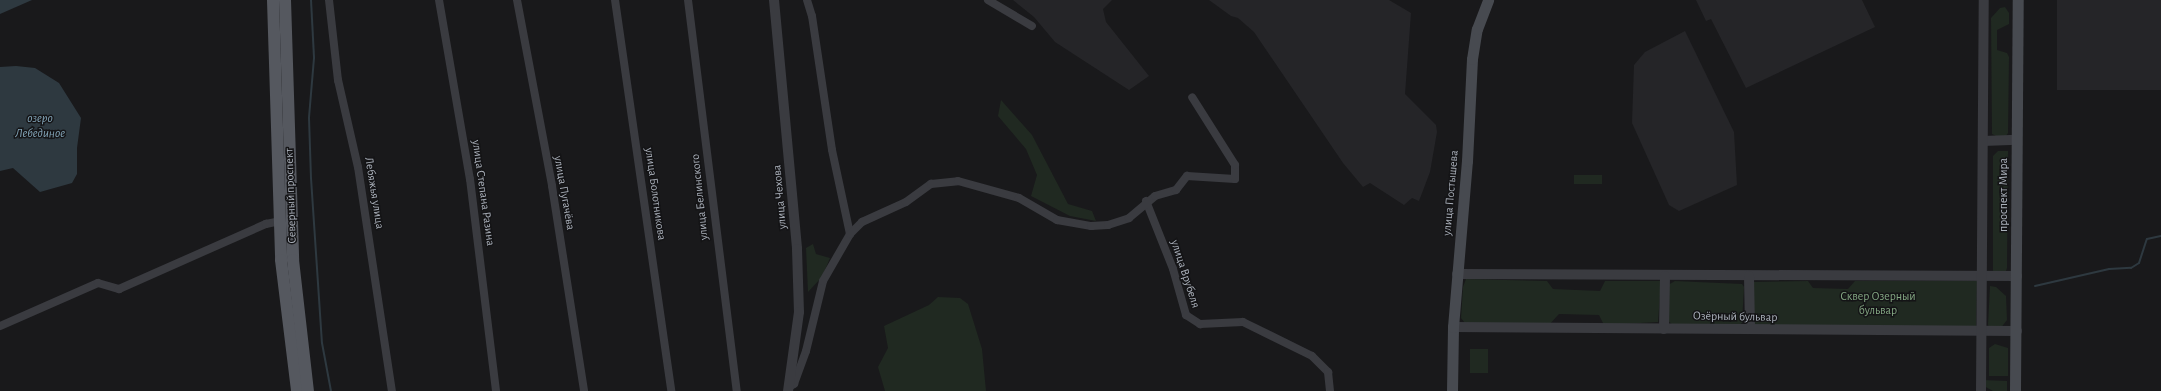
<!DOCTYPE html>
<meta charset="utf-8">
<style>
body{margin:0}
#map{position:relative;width:2161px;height:391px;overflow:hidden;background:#19191b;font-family:"Alegreya Sans",sans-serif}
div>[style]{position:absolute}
.built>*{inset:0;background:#252528;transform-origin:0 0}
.green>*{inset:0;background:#202921;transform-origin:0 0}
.water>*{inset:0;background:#2e3940}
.stream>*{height:2px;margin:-1px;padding:0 1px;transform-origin:1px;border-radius:1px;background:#2e3940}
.minor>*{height:8px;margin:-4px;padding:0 4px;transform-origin:4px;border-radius:4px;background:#3a3b40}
.tertiary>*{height:10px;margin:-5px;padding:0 5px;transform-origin:5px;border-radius:5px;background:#3a3b40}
.secondary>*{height:11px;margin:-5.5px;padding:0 5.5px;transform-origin:5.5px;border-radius:5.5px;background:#474a50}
.primary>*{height:12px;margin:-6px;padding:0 6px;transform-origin:6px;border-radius:6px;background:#55585f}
span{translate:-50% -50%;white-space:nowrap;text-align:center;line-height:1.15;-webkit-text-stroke:3px #141416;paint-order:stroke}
.street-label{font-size:12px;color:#abb1bb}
.park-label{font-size:12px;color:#83a682}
.water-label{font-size:13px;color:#82a3b6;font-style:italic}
</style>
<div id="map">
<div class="built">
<i style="clip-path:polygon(1013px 0,1112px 0,1103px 9px,1106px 22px,1149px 76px,1129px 90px,1055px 42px,1034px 17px)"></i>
<i style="clip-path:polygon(1209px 0,1389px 0,1411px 13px,1405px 94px,1436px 125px,1437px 132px,1430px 172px,1419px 201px,1412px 198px,1404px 205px,1370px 183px,1363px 187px,1343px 163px,1254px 32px,1238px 18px,1231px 16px)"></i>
<i style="clip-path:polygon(1696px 0,1862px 0,1875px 27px,1746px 88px,1711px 19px,1706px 21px)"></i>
<i style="left:2057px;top:0;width:104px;height:90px"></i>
<i style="clip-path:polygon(1685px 31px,1734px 132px,1737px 185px,1679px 211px,1669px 205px,1632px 123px,1634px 65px,1645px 52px)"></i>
</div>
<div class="green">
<i style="clip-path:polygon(2005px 7px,2009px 13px,2009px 24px,1997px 30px,1997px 50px,2007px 53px,2009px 57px,2008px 133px,2006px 136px,1996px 136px,1992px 134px,1991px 18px,2000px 8px)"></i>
<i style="clip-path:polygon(1001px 100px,1032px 135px,1068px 204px,1092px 211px,1096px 221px,1070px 216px,1031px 196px,1037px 175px,1026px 149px,998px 116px)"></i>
<i style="clip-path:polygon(1998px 151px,2008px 151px,2007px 268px,2006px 271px,1993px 272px,1993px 156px)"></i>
<i style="left:1574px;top:175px;width:28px;height:9px"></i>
<i style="clip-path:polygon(813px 244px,816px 254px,830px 258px,822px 277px,808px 292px,806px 248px)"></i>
<i style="clip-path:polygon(1466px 279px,1547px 281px,1553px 289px,1600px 291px,1605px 281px,1661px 281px,1658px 322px,1604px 325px,1599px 315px,1559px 314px,1548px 326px,1465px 323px,1461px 318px,1463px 287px)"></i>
<i style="clip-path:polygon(1675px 281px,1742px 284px,1744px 287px,1742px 323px,1739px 325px,1673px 325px,1668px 321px,1668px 285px)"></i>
<i style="clip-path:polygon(1808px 281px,1813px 288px,1848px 289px,1855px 281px,1977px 281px,1976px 328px,1753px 326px,1752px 282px)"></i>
<i style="clip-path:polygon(1990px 286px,1996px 287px,2006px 296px,2007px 320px,2000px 329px,1990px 329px,1988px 325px)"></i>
<i style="clip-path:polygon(938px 297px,960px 298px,968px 304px,982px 349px,986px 391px,885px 391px,878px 367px,888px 348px,884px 326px,929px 305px)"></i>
<i style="clip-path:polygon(1995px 344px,2008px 348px,2008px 376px,1989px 376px,1989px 348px)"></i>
<i style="left:1470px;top:349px;width:18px;height:24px"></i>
<i style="clip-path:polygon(1982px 380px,2007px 381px,2007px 391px,1993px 391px,1982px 385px)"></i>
</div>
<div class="water">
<i style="clip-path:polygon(0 0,32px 0,0 14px)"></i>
<i style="clip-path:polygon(16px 66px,35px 68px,59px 83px,81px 118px,77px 148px,77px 174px,72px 183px,40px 192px,13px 168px,0 171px,0 67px)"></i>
</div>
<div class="stream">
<i style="left:311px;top:0;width:58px;rotate:87deg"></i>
<i style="left:314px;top:58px;width:60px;rotate:94.8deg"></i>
<i style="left:309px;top:118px;width:60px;rotate:88.1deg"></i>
<i style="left:311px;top:178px;width:165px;rotate:86.2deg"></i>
<i style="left:322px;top:343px;width:49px;rotate:79.4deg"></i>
<i style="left:2035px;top:286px;width:76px;rotate:-12.9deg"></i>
<i style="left:2109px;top:269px;width:22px;rotate:-3deg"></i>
<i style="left:2131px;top:268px;width:9px;rotate:-32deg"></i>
<i style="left:2139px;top:263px;width:25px;rotate:-72deg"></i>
<i style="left:2147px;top:239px;width:14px;rotate:-12deg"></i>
</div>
<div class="minor">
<i style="left:329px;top:0;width:81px;rotate:83.6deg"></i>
<i style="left:338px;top:80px;width:89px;rotate:77.1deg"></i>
<i style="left:358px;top:167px;width:227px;rotate:81.4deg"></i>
<i style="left:439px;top:0;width:182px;rotate:80.2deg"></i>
<i style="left:470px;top:179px;width:214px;rotate:83deg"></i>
<i style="left:517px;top:0;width:189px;rotate:79.3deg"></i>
<i style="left:552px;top:186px;width:207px;rotate:81.1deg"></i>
<i style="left:615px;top:0;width:395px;rotate:81.8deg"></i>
<i style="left:688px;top:0;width:394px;rotate:82.9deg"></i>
<i style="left:807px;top:0;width:17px;rotate:73deg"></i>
<i style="left:812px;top:16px;width:135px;rotate:81.5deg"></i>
<i style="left:832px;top:150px;width:86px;rotate:77.9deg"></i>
<i style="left:988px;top:0;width:51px;rotate:30.6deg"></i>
<i style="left:1146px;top:201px;width:73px;rotate:68.3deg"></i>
<i style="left:1173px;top:269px;width:48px;rotate:74.2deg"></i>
<i style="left:1186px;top:315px;width:17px;rotate:33deg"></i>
<i style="left:1200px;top:324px;width:43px;rotate:-2.7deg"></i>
<i style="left:1243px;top:322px;width:77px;rotate:26.2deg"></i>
<i style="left:1312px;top:356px;width:23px;rotate:45deg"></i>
<i style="left:1328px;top:372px;width:19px;rotate:84deg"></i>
<i style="left:0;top:326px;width:107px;rotate:-23.7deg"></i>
<i style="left:98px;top:283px;width:22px;rotate:16deg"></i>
<i style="left:119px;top:289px;width:161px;rotate:-23.9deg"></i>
<i style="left:266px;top:224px;width:14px;rotate:-12deg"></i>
<i style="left:789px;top:387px;width:6px;rotate:-31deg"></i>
<i style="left:794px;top:384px;width:35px;rotate:-70deg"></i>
<i style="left:806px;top:351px;width:72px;rotate:-76.3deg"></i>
<i style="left:823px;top:281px;width:54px;rotate:-60.1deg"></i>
<i style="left:850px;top:234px;width:17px;rotate:-45deg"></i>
<i style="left:862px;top:222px;width:48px;rotate:-24.4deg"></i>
<i style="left:906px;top:202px;width:31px;rotate:-36deg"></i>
<i style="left:931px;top:184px;width:27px;rotate:-6deg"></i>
<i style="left:958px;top:181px;width:63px;rotate:15.6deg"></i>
<i style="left:1019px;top:198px;width:44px;rotate:30.1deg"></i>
<i style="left:1057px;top:220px;width:35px;rotate:10deg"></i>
<i style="left:1091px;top:226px;width:17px;rotate:-3deg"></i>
<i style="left:1108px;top:225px;width:22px;rotate:-18deg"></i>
<i style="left:1129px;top:218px;width:34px;rotate:-40deg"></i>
<i style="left:1155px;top:196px;width:22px;rotate:-16deg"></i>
<i style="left:1176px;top:190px;width:18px;rotate:-52deg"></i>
<i style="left:1187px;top:176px;width:48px;rotate:3.6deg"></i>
<i style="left:1235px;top:179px;width:14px;rotate:-90deg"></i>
<i style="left:1235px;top:165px;width:80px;rotate:-122.3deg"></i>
</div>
<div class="tertiary">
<i style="left:774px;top:0;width:250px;rotate:84.7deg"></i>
<i style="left:797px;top:249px;width:63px;rotate:88.2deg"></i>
<i style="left:799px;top:312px;width:80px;rotate:97.9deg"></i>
<i style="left:1983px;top:141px;width:34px;rotate:-2deg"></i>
<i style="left:1457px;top:274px;width:560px;rotate:0.2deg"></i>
<i style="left:1749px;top:276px;width:53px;rotate:88.9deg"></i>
<i style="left:1453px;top:327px;width:564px;rotate:0.41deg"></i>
<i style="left:1664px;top:329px;width:53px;rotate:-88.9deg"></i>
<i style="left:1981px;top:391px;width:391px;rotate:-89.6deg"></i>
</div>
<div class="secondary">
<i style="left:1452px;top:391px;width:64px;rotate:-89.1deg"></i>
<i style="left:1453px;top:327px;width:167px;rotate:-85.2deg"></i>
<i style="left:1467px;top:161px;width:102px;rotate:-87.2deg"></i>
<i style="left:1472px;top:59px;width:30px;rotate:-81deg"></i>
<i style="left:1477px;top:29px;width:31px;rotate:-69deg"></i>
<i style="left:2015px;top:391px;width:391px;rotate:-89.6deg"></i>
</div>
<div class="primary">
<i style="left:273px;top:0;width:260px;rotate:88.2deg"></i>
<i style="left:281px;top:260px;width:132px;rotate:83deg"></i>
<i style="left:285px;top:0;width:260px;rotate:88.2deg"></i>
<i style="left:293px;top:260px;width:132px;rotate:83.5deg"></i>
</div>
<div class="street-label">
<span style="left:374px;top:193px;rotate:81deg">Лебяжья улица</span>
<span style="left:483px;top:193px;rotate:82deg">улица Степана Разина</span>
<span style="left:564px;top:193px;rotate:80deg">улица Пугачёва</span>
<span style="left:1451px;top:193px;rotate:-85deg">улица Постышева</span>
<span style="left:655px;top:194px;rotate:82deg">улица Болотникова</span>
<span style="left:2004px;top:195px;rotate:-90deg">проспект Мира</span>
<span style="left:291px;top:196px;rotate:-92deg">Северный проспект</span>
<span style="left:700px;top:197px;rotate:-96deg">улица Белинского</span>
<span style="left:780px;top:197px;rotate:-95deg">улица Чехова</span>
<span style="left:1185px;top:274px;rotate:72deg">улица Врубеля</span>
<span style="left:1735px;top:317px;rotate:1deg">Озёрный бульвар</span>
</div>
<div class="park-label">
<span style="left:1878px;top:304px">Сквер Озерный<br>бульвар</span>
</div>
<div class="water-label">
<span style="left:40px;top:127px">озеро<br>Лебединое</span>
</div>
</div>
